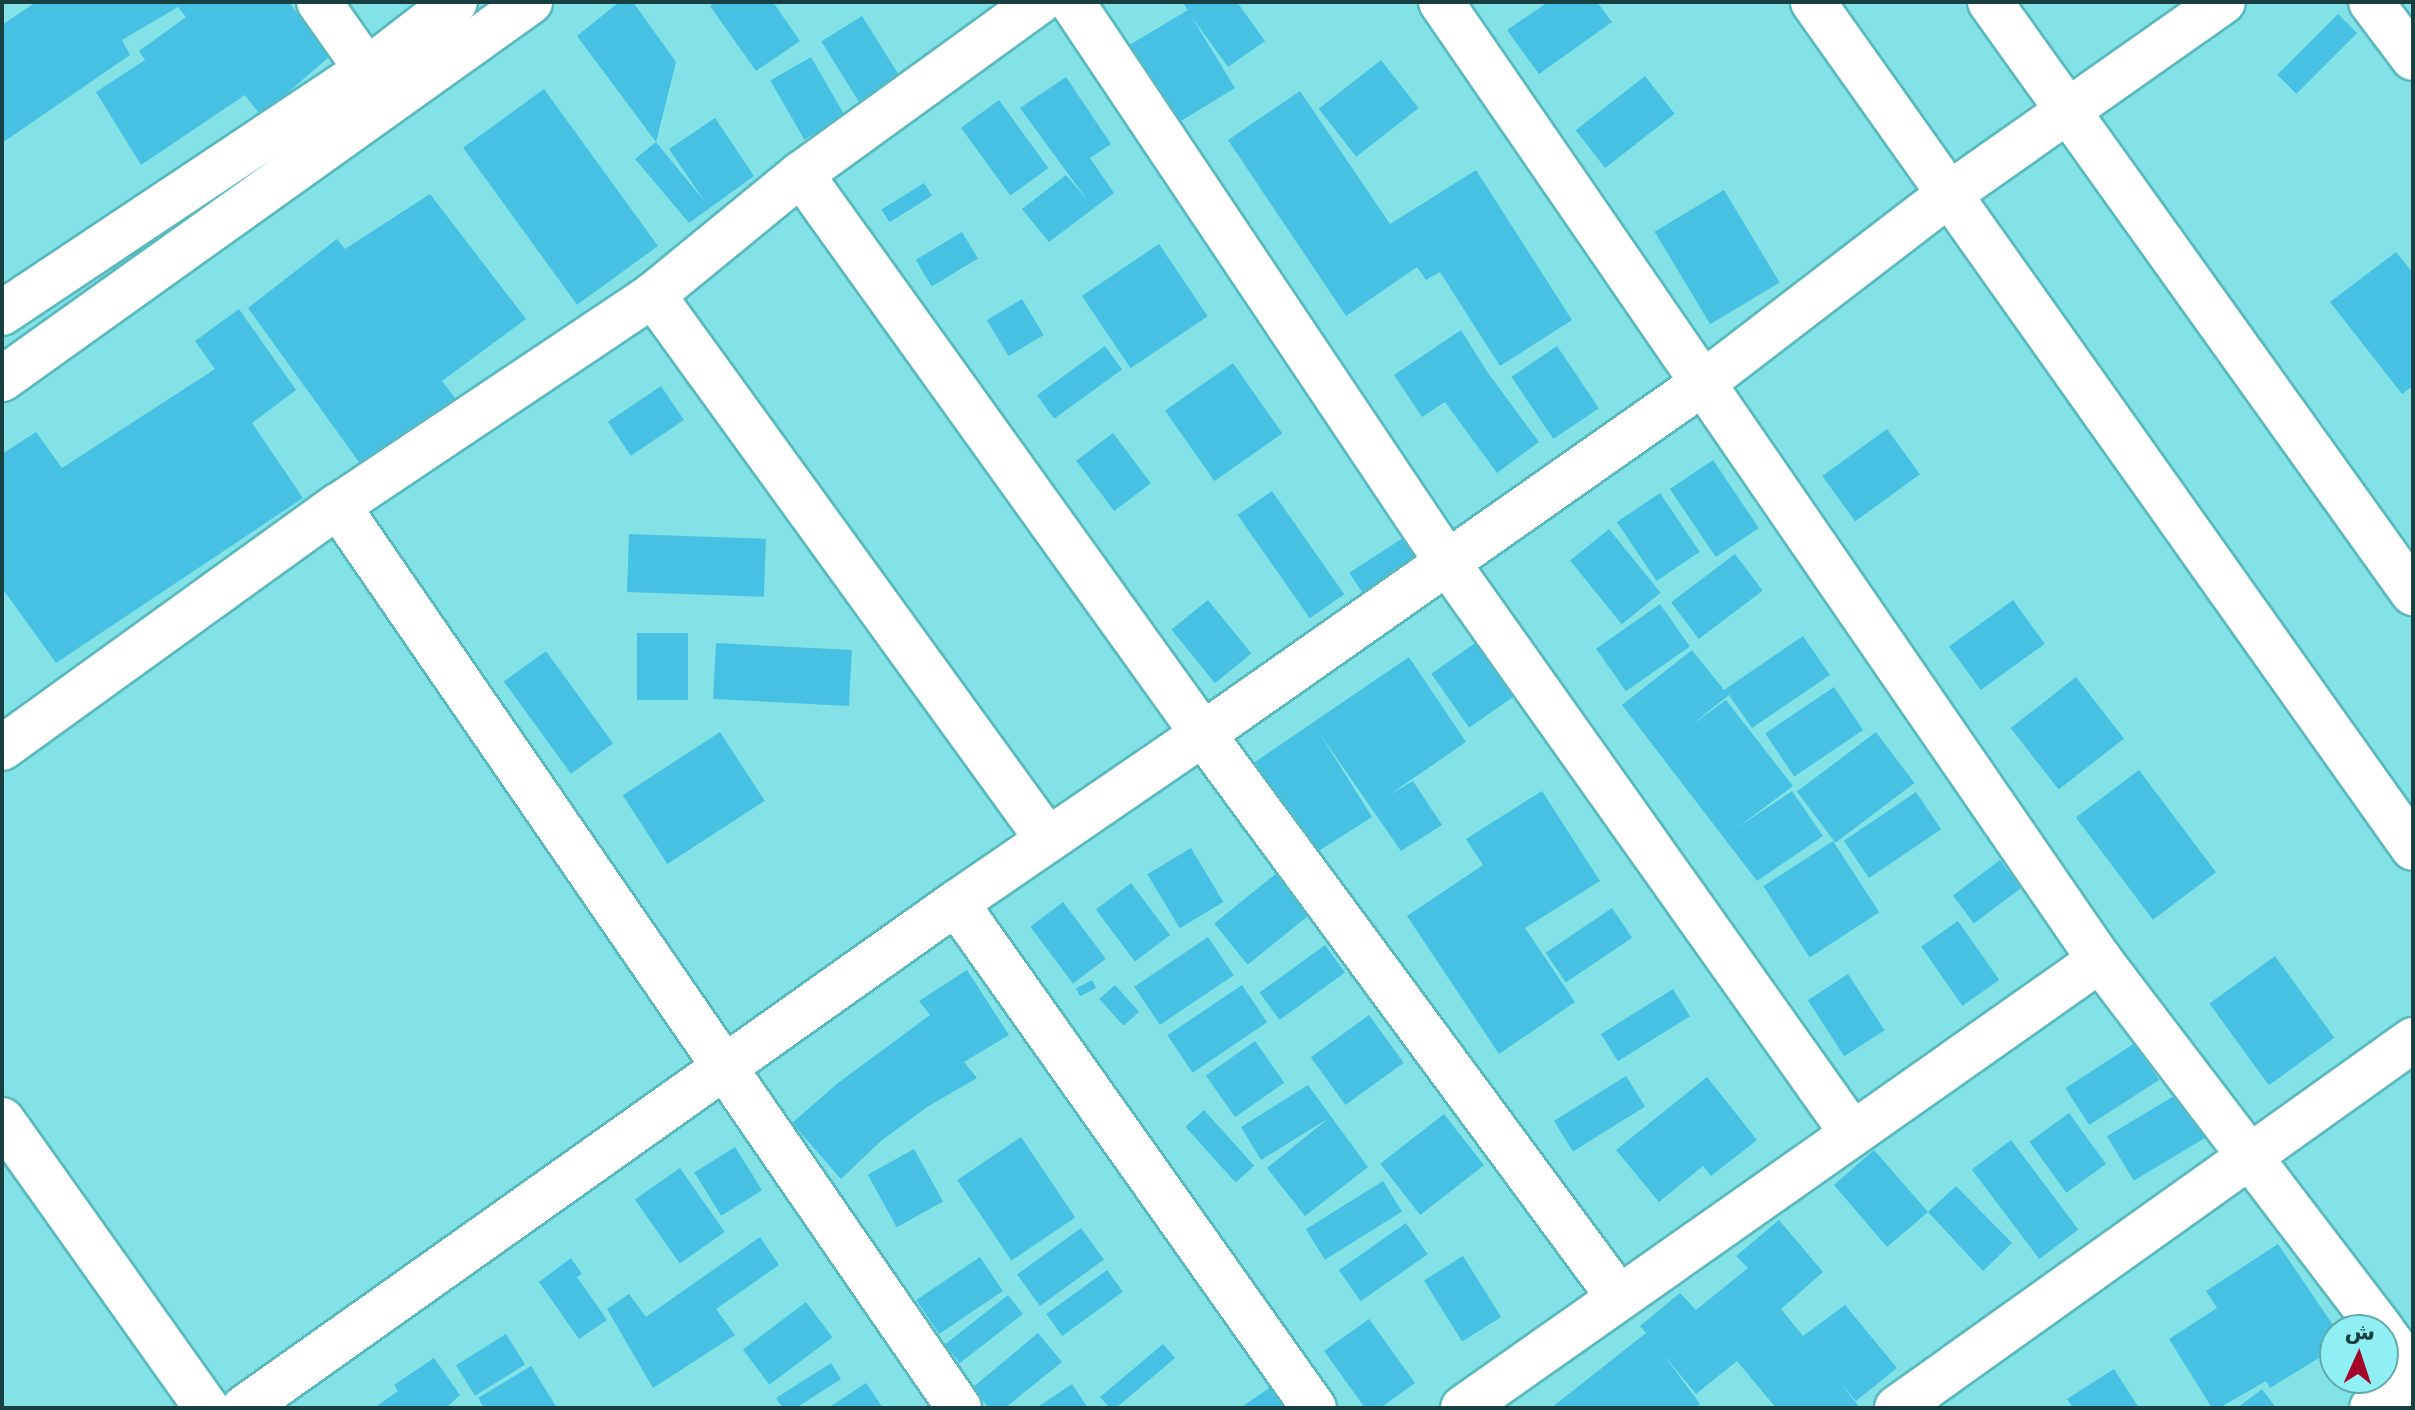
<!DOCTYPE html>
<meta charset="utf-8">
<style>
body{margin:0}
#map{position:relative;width:2415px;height:1410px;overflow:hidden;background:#83e2e6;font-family:"DejaVu Sans","Noto Naskh Arabic",sans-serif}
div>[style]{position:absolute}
.building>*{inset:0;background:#47c1e3;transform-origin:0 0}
.roads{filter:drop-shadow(2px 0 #59b9be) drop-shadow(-2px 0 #59b9be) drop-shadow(0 2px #59b9be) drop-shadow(0 -2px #59b9be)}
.minor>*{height:44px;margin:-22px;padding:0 22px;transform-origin:22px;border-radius:22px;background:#fff}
.tertiary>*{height:44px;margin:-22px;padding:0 22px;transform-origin:22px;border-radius:22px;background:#fff}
span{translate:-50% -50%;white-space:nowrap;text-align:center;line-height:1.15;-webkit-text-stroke:7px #90eff3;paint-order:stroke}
.frame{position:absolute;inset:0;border:4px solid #184042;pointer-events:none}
.north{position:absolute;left:2319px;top:1314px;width:80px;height:80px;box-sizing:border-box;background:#90eff3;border:2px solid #60a9ac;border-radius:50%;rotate:3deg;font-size:22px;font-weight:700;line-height:32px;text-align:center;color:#184042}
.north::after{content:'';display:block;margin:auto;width:28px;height:36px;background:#a3062a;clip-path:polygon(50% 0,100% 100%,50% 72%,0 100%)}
</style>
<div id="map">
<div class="building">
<i style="clip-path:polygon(36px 2px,289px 2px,329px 57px,261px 116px,245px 95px,141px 165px,96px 92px,145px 60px,139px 51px,186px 17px,178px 7px,122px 40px,130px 55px,2px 143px,2px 25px)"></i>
<i style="clip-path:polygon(619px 2px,633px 2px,676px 62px,656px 142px,705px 202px,669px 149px,715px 118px,754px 176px,689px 223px,635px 159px,656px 142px,577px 36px)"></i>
<i style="clip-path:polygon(716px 2px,773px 2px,800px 41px,756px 71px,710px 6px)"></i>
<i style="clip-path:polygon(1182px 2px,1237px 2px,1265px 41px,1228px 67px,1191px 16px,1235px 88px,1173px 126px,1126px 47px,1188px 10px)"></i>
<i style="clip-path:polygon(1548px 2px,1597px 2px,1612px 22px,1539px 74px,1507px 30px)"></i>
<i style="left:2338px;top:14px;width:27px;height:86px;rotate:45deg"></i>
<i style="left:862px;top:16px;width:84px;height:48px;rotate:58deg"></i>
<i style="left:811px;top:57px;width:68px;height:47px;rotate:60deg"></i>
<i style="left:1381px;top:60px;width:61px;height:79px;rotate:52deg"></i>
<i style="left:1645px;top:76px;width:48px;height:88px;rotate:52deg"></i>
<i style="clip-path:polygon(1066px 77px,1111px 144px,1090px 158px,1114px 193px,1049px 242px,1022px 209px,1066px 175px,1088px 201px,1020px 108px)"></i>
<i style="left:544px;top:89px;width:194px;height:100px;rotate:54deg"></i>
<i style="clip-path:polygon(1300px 91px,1390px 224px,1476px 170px,1572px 320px,1500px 366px,1440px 272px,1426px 280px,1417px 267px,1346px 316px,1228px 140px)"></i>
<i style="left:999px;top:100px;width:84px;height:47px;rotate:54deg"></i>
<i style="left:924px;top:183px;width:15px;height:50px;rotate:58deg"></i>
<i style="left:1724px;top:190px;width:108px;height:81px;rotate:59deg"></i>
<i style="clip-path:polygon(430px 194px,526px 319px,442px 381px,461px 406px,364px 469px,248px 308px,337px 239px,345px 249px)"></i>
<i style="left:962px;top:232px;width:31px;height:54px;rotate:59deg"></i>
<i style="left:1159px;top:244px;width:87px;height:93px;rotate:56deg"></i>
<i style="clip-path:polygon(2396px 252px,2413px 273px,2413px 386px,2402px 394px,2330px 302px)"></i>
<i style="left:1022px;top:299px;width:42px;height:41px;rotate:59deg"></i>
<i style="clip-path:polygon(239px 309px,296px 390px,252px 423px,303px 498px,56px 663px,2px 588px,2px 454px,36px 432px,62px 468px,215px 369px,195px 341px)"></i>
<i style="clip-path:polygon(1461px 330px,1488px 373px,1539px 442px,1497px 473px,1445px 402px,1422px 417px,1394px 375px)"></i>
<i style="left:1105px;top:346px;width:29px;height:84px;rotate:54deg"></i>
<i style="left:1557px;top:346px;width:75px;height:55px;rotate:56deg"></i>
<i style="left:1233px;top:363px;width:86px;height:83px;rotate:55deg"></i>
<i style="left:661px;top:386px;width:41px;height:64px;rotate:56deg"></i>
<i style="left:1887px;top:429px;width:56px;height:80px;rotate:54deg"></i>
<i style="left:1113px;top:433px;width:63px;height:46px;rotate:53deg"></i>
<i style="left:1713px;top:460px;width:82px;height:52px;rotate:56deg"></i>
<i style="left:1272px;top:491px;width:126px;height:42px;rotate:55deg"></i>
<i style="left:1660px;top:493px;width:71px;height:52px;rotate:56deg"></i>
<i style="left:1609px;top:529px;width:82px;height:50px;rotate:51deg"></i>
<i style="left:629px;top:534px;width:137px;height:58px;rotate:2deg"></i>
<i style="left:1403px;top:538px;width:46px;height:64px;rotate:57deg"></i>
<i style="left:1735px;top:554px;width:46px;height:80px;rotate:53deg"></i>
<i style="left:1208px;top:600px;width:69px;height:47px;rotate:51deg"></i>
<i style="left:2013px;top:600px;width:54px;height:79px;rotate:54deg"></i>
<i style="left:1660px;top:604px;width:52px;height:78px;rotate:55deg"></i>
<i style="left:637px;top:633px;width:51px;height:67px"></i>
<i style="clip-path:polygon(1803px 636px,1830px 675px,1752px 728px,1729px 695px,1690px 726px,1726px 700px,1793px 786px,1737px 828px,1792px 791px,1823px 836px,1757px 881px,1622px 705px,1692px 650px,1724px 690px)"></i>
<i style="left:1478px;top:641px;width:66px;height:57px;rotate:55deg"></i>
<i style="left:716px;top:643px;width:136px;height:56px;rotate:3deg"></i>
<i style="left:546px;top:651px;width:114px;height:52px;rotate:54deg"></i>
<i style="clip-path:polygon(1409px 657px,1466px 742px,1389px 795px,1413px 781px,1442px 825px,1401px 851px,1320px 734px,1372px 817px,1314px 854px,1255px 762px)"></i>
<i style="left:2076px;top:677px;width:78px;height:83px;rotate:52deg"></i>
<i style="left:1834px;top:687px;width:52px;height:83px;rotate:56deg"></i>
<i style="left:720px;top:732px;width:82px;height:116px;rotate:57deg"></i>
<i style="left:1876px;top:732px;width:64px;height:99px;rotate:53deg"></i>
<i style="left:2139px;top:770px;width:128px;height:79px;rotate:53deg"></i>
<i style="clip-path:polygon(1542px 791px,1600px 881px,1525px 928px,1575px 1002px,1499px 1054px,1407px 916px,1483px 865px,1466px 839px)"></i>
<i style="left:1916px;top:792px;width:45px;height:87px;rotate:56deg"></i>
<i style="left:1833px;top:841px;width:85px;height:83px;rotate:57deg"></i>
<i style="left:1191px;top:848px;width:63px;height:51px;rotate:59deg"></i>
<i style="left:2000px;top:860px;width:35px;height:59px;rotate:53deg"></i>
<i style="left:1278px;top:872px;width:53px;height:82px;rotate:51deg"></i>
<i style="left:1131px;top:883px;width:65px;height:44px;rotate:53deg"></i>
<i style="left:1063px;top:902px;width:71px;height:41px;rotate:53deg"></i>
<i style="left:1612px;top:908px;width:36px;height:80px;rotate:56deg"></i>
<i style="left:1958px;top:921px;width:72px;height:45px;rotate:55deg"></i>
<i style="left:1208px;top:937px;width:46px;height:89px;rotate:56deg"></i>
<i style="left:1325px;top:945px;width:34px;height:81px;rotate:54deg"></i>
<i style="left:2275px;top:956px;width:101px;height:81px;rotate:54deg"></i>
<i style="clip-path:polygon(967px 970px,1009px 1035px,964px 1062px,977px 1078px,927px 1107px,881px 1141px,841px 1179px,792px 1123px,838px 1083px,930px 1015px,919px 1001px)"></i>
<i style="left:1848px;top:974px;width:67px;height:48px;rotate:57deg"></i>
<i style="left:1092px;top:980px;width:9px;height:18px;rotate:63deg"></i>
<i style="left:1115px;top:985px;width:36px;height:21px;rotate:48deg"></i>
<i style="left:1242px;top:985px;width:45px;height:90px;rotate:56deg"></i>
<i style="left:1673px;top:989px;width:32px;height:85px;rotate:58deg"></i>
<i style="left:1369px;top:1015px;width:59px;height:72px;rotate:54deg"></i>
<i style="left:1255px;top:1041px;width:51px;height:60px;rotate:55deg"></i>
<i style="left:2135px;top:1043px;width:44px;height:83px;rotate:57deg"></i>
<i style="left:1626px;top:1076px;width:36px;height:85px;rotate:58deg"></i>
<i style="clip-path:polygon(1707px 1077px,1757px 1140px,1711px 1176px,1703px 1166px,1659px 1202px,1616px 1150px)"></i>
<i style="clip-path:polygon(1308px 1085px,1368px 1167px,1305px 1216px,1267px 1168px,1329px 1118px,1261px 1160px,1241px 1127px)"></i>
<i style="left:2179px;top:1093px;width:52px;height:84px;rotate:59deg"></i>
<i style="left:1204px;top:1110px;width:75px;height:25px;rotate:48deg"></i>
<i style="left:2069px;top:1113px;width:63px;height:49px;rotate:54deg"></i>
<i style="left:1444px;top:1114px;width:65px;height:81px;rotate:52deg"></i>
<i style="left:1021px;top:1137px;width:97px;height:77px;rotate:56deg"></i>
<i style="left:2011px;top:1140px;width:112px;height:49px;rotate:53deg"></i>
<i style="left:735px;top:1147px;width:51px;height:48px;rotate:58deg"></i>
<i style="left:914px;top:1149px;width:60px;height:53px;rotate:61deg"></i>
<i style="clip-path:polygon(1874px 1150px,1928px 1212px,1956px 1186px,2012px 1243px,1983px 1271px,1928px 1212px,1887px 1247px,1834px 1185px)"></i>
<i style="left:680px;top:1168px;width:78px;height:55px;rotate:55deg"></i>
<i style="left:1383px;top:1181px;width:36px;height:91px;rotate:58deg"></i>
<i style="clip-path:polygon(1779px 1220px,1823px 1272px,1781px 1309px,1803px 1336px,1845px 1305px,1897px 1368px,1856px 1401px,1839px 1381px,1860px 1408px,1776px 1408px,1737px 1361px,1696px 1394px,1663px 1354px,1700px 1404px,1694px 1408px,1551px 1408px,1646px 1333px,1640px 1326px,1680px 1293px,1696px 1310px,1748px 1268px,1736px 1256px)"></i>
<i style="left:1406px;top:1223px;width:38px;height:82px;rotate:55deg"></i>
<i style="left:1081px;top:1228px;width:39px;height:79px;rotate:54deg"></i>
<i style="clip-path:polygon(760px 1237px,779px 1265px,716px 1309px,735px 1335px,653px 1388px,607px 1309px,629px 1294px,646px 1317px)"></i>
<i style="clip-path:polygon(2278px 1244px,2335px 1328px,2335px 1348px,2270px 1388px,2266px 1381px,2219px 1408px,2212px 1408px,2169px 1339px,2217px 1308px,2206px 1291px)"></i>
<i style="left:1463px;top:1256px;width:72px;height:46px;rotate:58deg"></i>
<i style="left:980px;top:1257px;width:41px;height:77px;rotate:56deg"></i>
<i style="clip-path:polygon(571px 1258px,582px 1274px,577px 1277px,607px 1320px,579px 1339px,539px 1282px)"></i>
<i style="left:1107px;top:1270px;width:27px;height:75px;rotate:54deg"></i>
<i style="left:1008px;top:1295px;width:24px;height:80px;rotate:52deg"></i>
<i style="left:806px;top:1302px;width:44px;height:79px;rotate:53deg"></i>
<i style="clip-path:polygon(1369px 1319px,1415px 1383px,1380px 1408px,1365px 1408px,1324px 1351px)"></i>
<i style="clip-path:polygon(1038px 1333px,1062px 1362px,1005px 1408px,989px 1408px,972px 1388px)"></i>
<i style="left:506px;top:1334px;width:36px;height:59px;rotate:58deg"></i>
<i style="clip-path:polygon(1163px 1344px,1175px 1358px,1116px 1408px,1110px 1408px,1100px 1397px)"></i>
<i style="clip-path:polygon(434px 1358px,460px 1395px,446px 1408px,374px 1408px,398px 1391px,394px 1385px)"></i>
<i style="clip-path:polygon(831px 1363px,841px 1379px,796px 1408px,783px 1408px,776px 1398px)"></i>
<i style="clip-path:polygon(531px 1366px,557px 1408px,484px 1408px,478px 1398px)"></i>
<i style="clip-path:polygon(2114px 1369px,2139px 1408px,2073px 1408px,2067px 1399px)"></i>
<i style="clip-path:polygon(866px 1383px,883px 1408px,828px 1408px)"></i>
<i style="clip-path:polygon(1072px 1384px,1088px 1408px,1036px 1408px)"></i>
<i style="clip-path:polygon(1274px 1385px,1289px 1408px,1240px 1408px)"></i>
<i style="clip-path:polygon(2262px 1389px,2276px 1408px,2237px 1408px)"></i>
</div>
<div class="roads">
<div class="minor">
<i style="left:319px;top:2px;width:83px;rotate:54.8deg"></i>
<i style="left:1072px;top:2px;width:674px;rotate:56.19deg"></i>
<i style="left:1447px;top:562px;width:700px;rotate:54.65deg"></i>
<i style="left:1441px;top:2px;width:1163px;rotate:55.48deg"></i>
<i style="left:2100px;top:960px;width:465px;rotate:52.7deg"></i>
<i style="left:2371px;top:2px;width:70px;rotate:53.1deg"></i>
<i style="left:801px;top:174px;width:689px;rotate:54.33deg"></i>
<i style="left:1203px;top:734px;width:699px;rotate:53.56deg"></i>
<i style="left:653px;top:295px;width:673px;rotate:54.07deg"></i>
<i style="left:2px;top:313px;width:438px;rotate:-33.7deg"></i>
<i style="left:367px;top:70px;width:111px;rotate:-37.7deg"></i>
<i style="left:2px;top:379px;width:649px;rotate:-35.53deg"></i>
<i style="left:338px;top:506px;width:1095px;rotate:55.45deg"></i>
<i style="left:2px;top:748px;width:414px;rotate:-35.8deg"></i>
<i style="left:338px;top:506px;width:379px;rotate:-33.8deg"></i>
<i style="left:653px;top:295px;width:191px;rotate:-39.3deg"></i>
<i style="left:801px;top:174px;width:294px;rotate:-35.9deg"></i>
<i style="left:956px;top:903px;width:619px;rotate:54.67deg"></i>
<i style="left:2px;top:1120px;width:354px;rotate:54.6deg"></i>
<i style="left:2383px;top:1332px;width:50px;rotate:53.1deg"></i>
<i style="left:244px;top:1408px;width:873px;rotate:-35.35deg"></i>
<i style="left:956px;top:903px;width:299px;rotate:-34.4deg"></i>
<i style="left:1203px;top:734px;width:611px;rotate:-35.07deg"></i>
<i style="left:1703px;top:383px;width:309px;rotate:-37.5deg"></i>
<i style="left:1948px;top:195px;width:336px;rotate:-35.1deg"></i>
<i style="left:1463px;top:1408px;width:779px;rotate:-35.12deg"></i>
<i style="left:1897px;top:1408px;width:634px;rotate:-35.5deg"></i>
<i style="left:2372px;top:1408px;width:50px;rotate:-35.3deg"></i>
</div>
<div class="tertiary">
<i style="left:1813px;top:2px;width:1037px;rotate:54.65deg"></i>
<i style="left:1990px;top:2px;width:727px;rotate:54.41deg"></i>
</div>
</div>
<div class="frame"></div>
<div class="north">ش</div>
</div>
